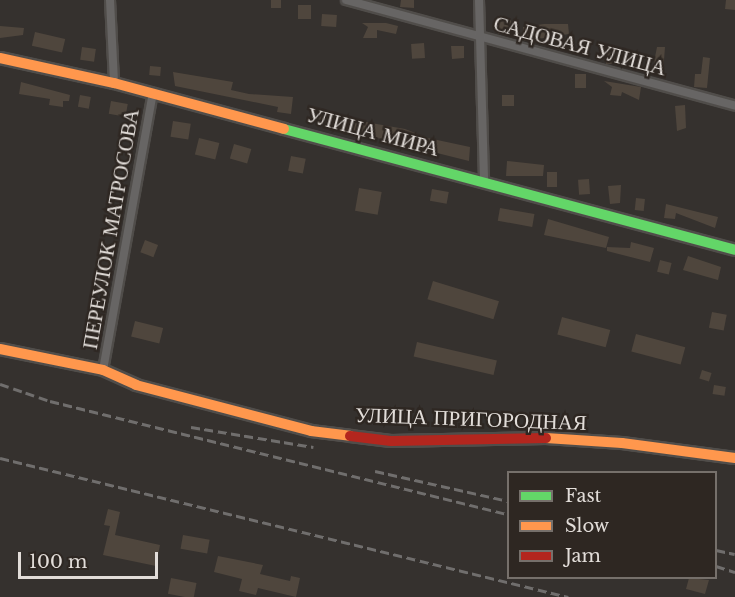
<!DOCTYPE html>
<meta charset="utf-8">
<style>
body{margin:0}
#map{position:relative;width:735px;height:597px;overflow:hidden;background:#35312e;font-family:"Libre Baskerville",serif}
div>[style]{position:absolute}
.building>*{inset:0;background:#4f463d;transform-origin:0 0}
.roads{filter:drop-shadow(2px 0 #504d4a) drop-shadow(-2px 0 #504d4a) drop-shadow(0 2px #504d4a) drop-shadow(0 -2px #504d4a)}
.street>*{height:8px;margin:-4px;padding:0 4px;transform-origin:4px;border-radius:4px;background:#676564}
.fast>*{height:10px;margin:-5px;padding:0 5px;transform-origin:5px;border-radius:5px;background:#63d668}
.slow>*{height:10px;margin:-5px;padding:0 5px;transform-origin:5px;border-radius:5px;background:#ff974d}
.jam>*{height:10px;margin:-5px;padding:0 5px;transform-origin:5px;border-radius:5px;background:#b3261e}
.rail>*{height:3px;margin-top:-1.5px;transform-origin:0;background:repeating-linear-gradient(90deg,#706e6d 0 9px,transparent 0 13.5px)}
span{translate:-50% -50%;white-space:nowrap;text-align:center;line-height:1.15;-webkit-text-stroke:5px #2e2722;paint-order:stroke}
.street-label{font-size:21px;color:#e2ddd9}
.legend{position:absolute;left:507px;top:471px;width:210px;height:108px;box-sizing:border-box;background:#2e2722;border:2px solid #76706b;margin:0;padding:8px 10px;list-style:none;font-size:18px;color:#e2ddd9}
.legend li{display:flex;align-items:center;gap:12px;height:30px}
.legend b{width:30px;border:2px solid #76706b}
.scale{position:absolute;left:18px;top:552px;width:140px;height:27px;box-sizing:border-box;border:3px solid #e2ddd9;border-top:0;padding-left:8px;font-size:18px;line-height:21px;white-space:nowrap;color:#e2ddd9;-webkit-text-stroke:4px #2e2722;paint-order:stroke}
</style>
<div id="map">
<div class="building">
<i style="left:271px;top:0;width:10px;height:8px"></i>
<i style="clip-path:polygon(401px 0,414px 0,414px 8px,400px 7px)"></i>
<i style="clip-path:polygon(726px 0,735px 0,735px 10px,725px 9px)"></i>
<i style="left:298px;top:5px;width:13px;height:14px"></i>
<i style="left:322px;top:14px;width:15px;height:12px;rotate:4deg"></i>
<i style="left:511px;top:20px;width:12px;height:15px;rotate:81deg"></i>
<i style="clip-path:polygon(362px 23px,386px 23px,398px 26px,396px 34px,377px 30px,377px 38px,363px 38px,368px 27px)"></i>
<i style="clip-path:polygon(544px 24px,568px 24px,569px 34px,524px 41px,523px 27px)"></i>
<i style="clip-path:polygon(0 26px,24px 28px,23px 35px,0 38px)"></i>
<i style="left:35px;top:32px;width:31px;height:14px;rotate:13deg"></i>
<i style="left:424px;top:43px;width:15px;height:13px;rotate:86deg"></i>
<i style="clip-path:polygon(451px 46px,464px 46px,464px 58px,452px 59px)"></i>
<i style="left:82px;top:47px;width:14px;height:13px;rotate:8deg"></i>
<i style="clip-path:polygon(657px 47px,665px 47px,663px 73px,652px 72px)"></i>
<i style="left:606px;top:52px;width:14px;height:12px"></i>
<i style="clip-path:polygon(703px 57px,710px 58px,707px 88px,694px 87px,695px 74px,701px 74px)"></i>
<i style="left:150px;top:66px;width:11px;height:9px;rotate:5deg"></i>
<i style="clip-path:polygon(173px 72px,233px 82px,231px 90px,249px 94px,293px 97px,291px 114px,277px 112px,278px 107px,175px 86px)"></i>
<i style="left:575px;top:74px;width:11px;height:14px"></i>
<i style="clip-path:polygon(604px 81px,641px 87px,639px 100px,622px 92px,621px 96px,610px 95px,612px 87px)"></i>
<i style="clip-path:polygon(21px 82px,70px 95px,69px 101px,63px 101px,63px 107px,49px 105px,50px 99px,19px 94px)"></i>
<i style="left:80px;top:95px;width:11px;height:12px;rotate:10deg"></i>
<i style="left:502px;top:95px;width:12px;height:11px"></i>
<i style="left:111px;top:101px;width:17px;height:13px;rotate:10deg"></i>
<i style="clip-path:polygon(685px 105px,686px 128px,677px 131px,675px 106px)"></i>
<i style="left:316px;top:110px;width:12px;height:11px;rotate:9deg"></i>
<i style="clip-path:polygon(343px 118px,405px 129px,428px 138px,470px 147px,469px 161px,341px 129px)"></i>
<i style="left:173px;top:121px;width:18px;height:16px;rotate:9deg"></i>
<i style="left:199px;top:138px;width:21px;height:17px;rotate:14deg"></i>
<i style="left:234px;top:144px;width:18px;height:15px;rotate:16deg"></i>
<i style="left:291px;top:156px;width:15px;height:15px;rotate:11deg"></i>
<i style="clip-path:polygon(507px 161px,544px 165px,543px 176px,506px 176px)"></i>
<i style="left:547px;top:172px;width:10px;height:15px"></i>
<i style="left:589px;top:179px;width:15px;height:11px;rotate:86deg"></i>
<i style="clip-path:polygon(621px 185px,620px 203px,610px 204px,608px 186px)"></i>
<i style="left:359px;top:188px;width:23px;height:23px;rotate:10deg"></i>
<i style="left:432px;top:189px;width:17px;height:12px;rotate:10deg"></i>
<i style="left:636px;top:198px;width:9px;height:12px;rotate:6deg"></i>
<i style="clip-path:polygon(666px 204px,718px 217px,715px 228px,676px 213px,675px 219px,664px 218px)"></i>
<i style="left:500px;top:208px;width:35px;height:13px;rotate:10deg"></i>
<i style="clip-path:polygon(548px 219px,609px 237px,606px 248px,544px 235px)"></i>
<i style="left:145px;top:240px;width:14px;height:13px;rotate:21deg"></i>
<i style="clip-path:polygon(631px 242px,654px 248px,650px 262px,607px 251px,607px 247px,630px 248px)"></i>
<i style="clip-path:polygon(688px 256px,721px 267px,718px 280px,683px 270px)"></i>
<i style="left:660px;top:260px;width:12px;height:12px;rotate:14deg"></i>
<i style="left:433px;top:281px;width:69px;height:19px;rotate:17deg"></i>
<i style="left:712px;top:312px;width:15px;height:16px;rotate:11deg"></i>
<i style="left:562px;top:317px;width:50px;height:18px;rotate:15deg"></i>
<i style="left:135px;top:321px;width:29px;height:16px;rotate:14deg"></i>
<i style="left:636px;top:334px;width:51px;height:18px;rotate:15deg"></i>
<i style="left:417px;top:342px;width:82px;height:15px;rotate:13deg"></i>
<i style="left:702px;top:370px;width:10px;height:9px;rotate:17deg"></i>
<i style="left:714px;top:385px;width:12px;height:9px;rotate:9deg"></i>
<i style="clip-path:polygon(108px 509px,120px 512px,115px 535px,160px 545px,156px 566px,103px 555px,110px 526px,104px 525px)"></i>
<i style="left:183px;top:535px;width:27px;height:14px;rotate:10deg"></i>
<i style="clip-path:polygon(218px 556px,263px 565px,260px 574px,290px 581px,291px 576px,300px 578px,296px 597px,258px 588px,256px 595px,239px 591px,242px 579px,214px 572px)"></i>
<i style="left:171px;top:578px;width:26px;height:16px;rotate:11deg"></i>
<i style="clip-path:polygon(689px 578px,709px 580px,705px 594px,686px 589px)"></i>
</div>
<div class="roads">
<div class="street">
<i style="left:110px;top:0;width:83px;rotate:87.2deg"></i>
<i style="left:346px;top:0;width:403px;rotate:15.2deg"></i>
<i style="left:479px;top:0;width:182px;rotate:88.4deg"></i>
<i style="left:103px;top:370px;width:281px;rotate:-79.8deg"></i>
</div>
<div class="fast">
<i style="left:284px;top:129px;width:467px;rotate:15deg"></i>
</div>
<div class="slow">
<i style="left:0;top:58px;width:117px;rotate:12.4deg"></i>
<i style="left:114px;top:83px;width:176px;rotate:15.1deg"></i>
<i style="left:0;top:349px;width:105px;rotate:11.5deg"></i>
<i style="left:103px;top:370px;width:36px;rotate:24deg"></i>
<i style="left:136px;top:385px;width:181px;rotate:14.7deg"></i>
<i style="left:311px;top:431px;width:39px;rotate:7deg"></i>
<i style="left:546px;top:438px;width:76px;rotate:3.8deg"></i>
<i style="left:622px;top:443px;width:114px;rotate:7.6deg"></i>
</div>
<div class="jam">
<i style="left:350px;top:436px;width:41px;rotate:7deg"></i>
<i style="left:391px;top:441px;width:155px;rotate:-1.1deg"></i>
</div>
</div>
<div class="rail">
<i style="left:0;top:384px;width:53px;rotate:18.8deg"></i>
<i style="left:50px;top:401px;width:472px;rotate:13.9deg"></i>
<i style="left:191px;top:427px;width:124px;rotate:9.3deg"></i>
<i style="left:0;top:458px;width:585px;rotate:13.75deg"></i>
<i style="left:375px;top:471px;width:136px;rotate:12.7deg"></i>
<i style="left:716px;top:550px;width:19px;rotate:12deg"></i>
<i style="left:716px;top:566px;width:20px;rotate:18deg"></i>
</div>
<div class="street-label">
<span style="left:580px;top:46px;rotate:15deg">САДОВАЯ УЛИЦА</span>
<span style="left:373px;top:132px;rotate:15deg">УЛИЦА МИРА</span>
<span style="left:111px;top:229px;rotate:-80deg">ПЕРЕУЛОК МАТРОСОВА</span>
<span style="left:471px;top:419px;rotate:2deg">УЛИЦА ПРИГОРОДНАЯ</span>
</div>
<ul class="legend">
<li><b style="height:8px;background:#63d668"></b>Fast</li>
<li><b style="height:8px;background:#ff974d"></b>Slow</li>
<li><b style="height:8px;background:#b3261e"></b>Jam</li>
</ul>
<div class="scale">100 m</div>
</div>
